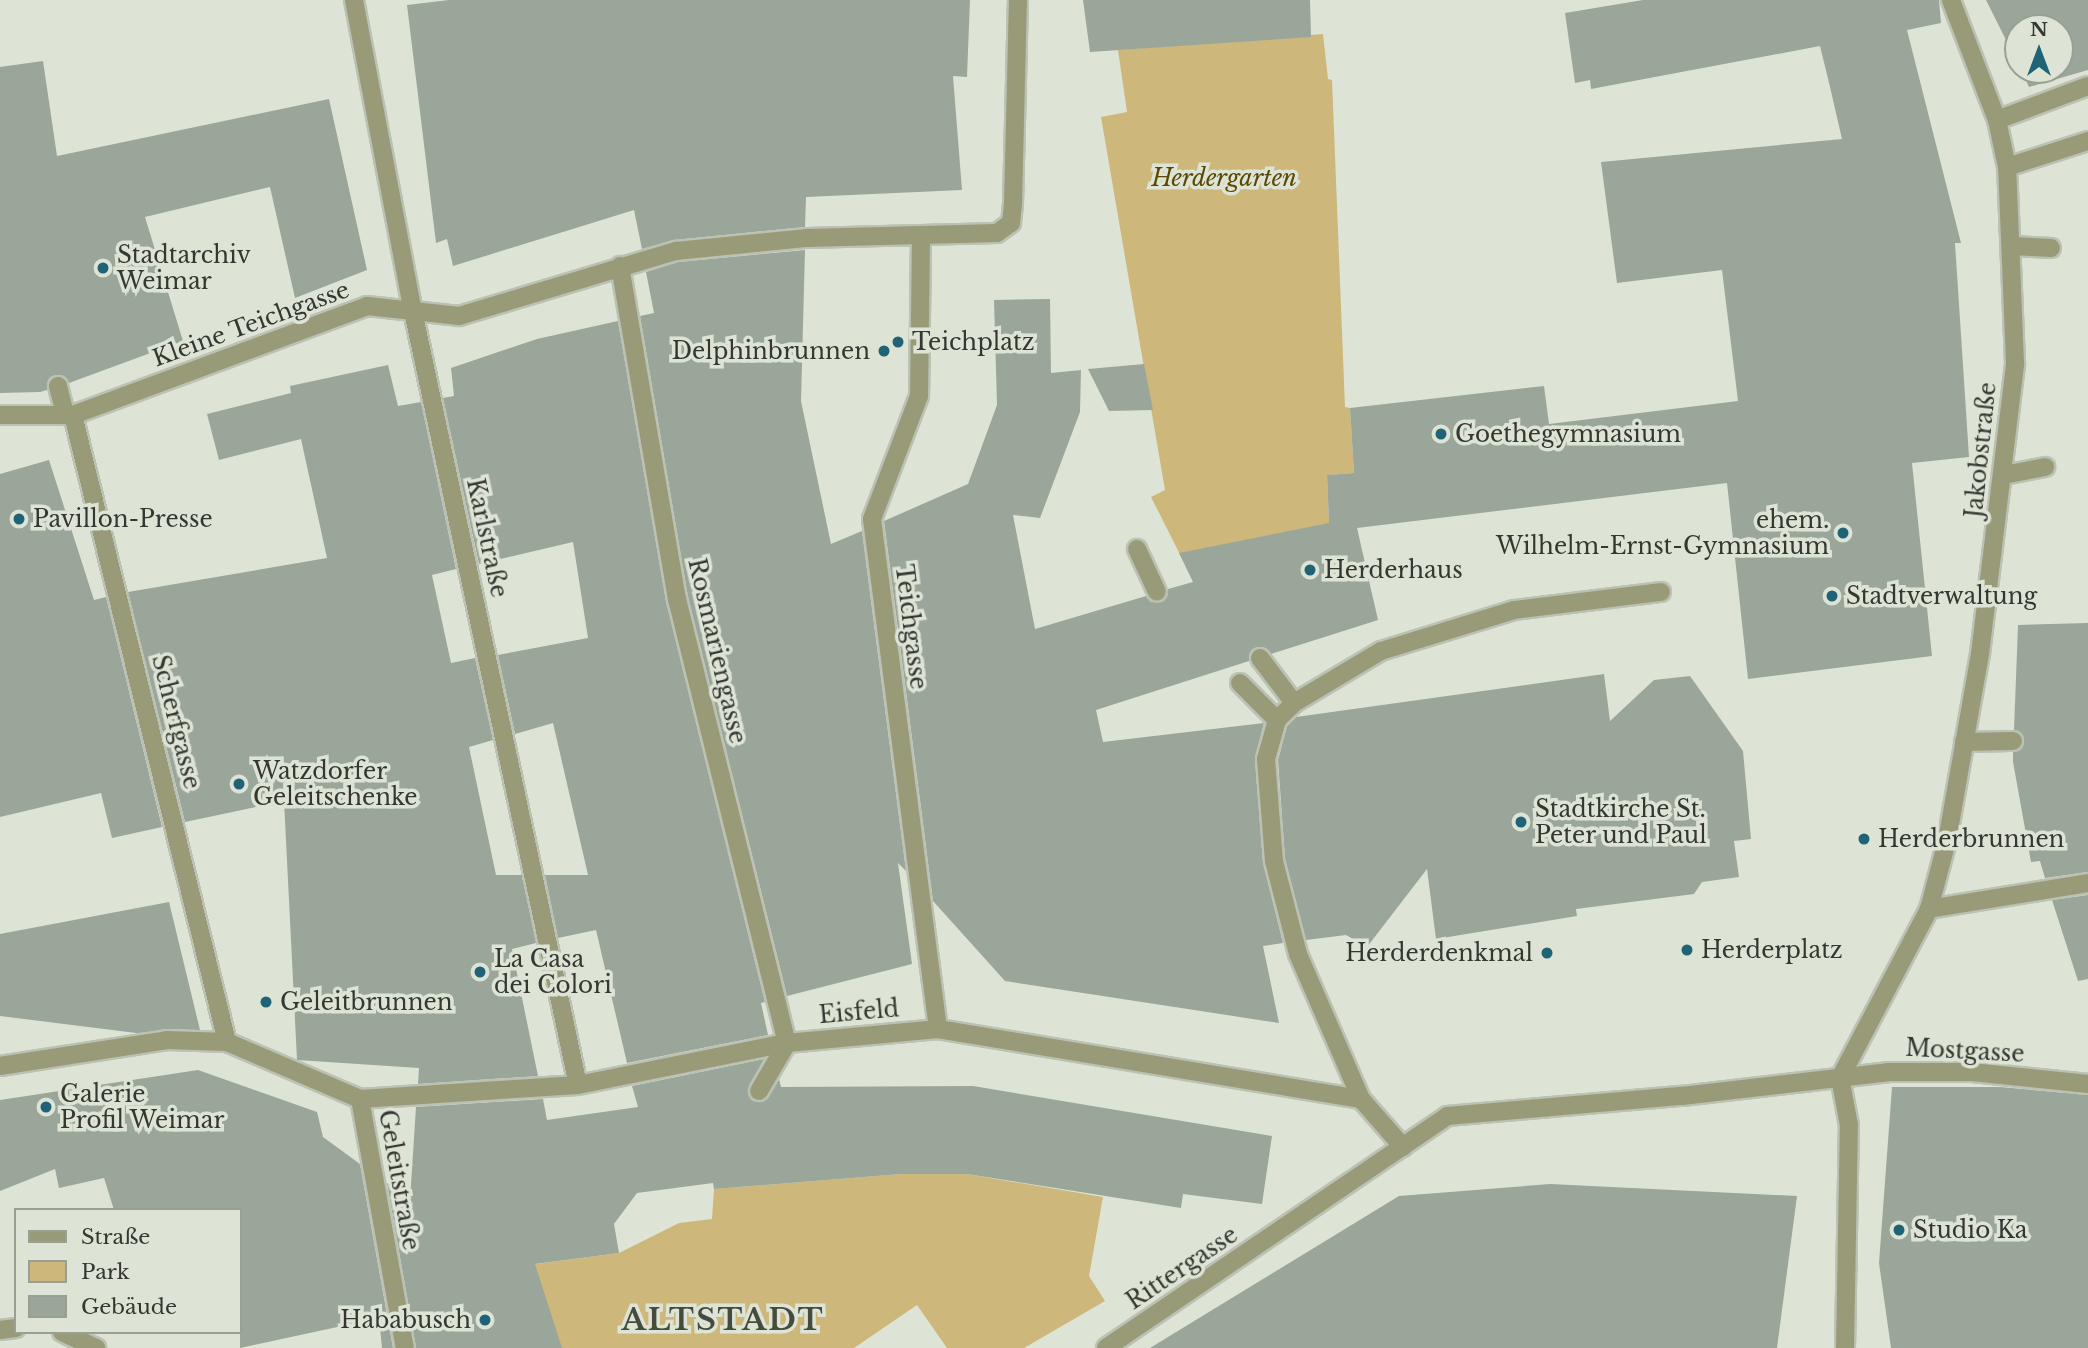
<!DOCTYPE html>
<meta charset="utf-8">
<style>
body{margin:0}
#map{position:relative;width:2088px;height:1348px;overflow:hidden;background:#dde4d5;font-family:"Libre Baskerville",serif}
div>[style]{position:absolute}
.green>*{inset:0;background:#cdb77b}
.building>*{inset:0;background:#9aa69a}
.roads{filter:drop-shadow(2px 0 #bbc2b4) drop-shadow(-2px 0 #bbc2b4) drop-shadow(0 2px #bbc2b4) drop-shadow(0 -2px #bbc2b4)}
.lane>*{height:18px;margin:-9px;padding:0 9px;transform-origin:9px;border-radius:9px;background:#999a78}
.street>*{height:18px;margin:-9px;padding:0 9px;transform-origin:9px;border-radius:9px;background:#999a78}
.dots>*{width:19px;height:19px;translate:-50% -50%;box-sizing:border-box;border:4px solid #dde4d5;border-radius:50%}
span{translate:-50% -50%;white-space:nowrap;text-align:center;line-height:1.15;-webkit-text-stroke:7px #dde4d5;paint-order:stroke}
.park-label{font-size:23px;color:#5b4701;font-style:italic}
.poi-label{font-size:23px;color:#353832}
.left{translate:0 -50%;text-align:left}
.right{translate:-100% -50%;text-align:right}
.street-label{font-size:23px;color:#353832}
.district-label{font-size:30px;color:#454b3e;font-weight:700;letter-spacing:2px}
.legend{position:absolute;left:14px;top:1208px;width:228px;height:126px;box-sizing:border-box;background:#dde4d5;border:2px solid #9a9f94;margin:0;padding:9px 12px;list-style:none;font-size:21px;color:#353832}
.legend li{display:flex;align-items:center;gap:14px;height:35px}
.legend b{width:35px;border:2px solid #9a9f94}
.north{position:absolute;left:2004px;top:14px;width:70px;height:70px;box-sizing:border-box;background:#dde4d5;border:2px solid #9a9f94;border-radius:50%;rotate:0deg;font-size:19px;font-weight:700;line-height:28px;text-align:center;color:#353832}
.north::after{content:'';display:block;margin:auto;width:24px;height:32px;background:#206376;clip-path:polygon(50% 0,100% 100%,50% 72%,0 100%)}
</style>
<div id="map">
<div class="green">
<i style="clip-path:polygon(1323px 34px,1328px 79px,1332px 80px,1345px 407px,1350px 408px,1354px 473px,1327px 475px,1329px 523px,1211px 616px,1151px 497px,1165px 490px,1101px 117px,1127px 112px,1118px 50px)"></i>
<i style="clip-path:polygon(901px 1174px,967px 1174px,1103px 1197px,1089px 1276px,1105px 1301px,1024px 1348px,947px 1348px,917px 1305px,854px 1348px,514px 1348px,529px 1265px,619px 1253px,679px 1223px,712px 1219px,714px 1189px)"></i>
</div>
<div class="building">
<i style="clip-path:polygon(449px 0,970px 0,967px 77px,953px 76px,962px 190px,806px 197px,805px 227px,675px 240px,642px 249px,634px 210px,453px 266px,447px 239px,436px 243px,407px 5px)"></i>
<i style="clip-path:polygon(1083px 0,1310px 0,1311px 37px,1090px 52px)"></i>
<i style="clip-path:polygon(1643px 0,1939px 0,1941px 23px,1907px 30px,1961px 243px,1955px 243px,1969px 457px,1912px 463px,1932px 656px,1748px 679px,1727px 483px,1357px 528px,1378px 620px,1271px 654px,1258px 647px,1250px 653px,1249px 661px,1096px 710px,1103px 742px,1264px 723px,1255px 759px,1263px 862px,1283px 943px,1263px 946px,1279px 1023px,1005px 981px,933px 901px,884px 521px,968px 484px,997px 405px,994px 300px,1050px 299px,1051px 373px,1081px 370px,1080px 412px,1040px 518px,1013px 515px,1035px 629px,1146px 596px,1151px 602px,1162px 602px,1168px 589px,1193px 582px,1179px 553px,1329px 523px,1327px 475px,1354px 473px,1350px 408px,1544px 386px,1549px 424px,1738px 401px,1722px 270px,1617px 283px,1601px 162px,1842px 139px,1830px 87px,1820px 46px,1591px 89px,1590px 80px,1575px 83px,1565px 13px)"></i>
<i style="clip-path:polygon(1986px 0,2088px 0,2088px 70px,2029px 87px,2021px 70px,2060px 70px,2060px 28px,2018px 28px,2018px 64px)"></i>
<i style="clip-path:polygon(43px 61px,57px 156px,329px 99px,367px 270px,295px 298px,270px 187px,145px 217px,183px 341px,69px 383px,55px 375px,47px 390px,40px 392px,0 393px,0 67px)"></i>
<i style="clip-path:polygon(805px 250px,801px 401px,831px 544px,862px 531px,906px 871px,898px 863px,912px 964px,787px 996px,688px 597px,640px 316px,654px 313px,646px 272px,678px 262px)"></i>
<i style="clip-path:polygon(618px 321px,666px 601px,765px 1002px,761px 1003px,768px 1035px,627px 1063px,596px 930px,558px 938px,545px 875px,588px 875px,553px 723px,515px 734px,498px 655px,588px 638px,573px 542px,479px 564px,443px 398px,454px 396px,451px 368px,537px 339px)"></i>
<i style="clip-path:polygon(1144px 364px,1153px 410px,1109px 411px,1088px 369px)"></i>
<i style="clip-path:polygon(388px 365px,398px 406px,421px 402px,456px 569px,432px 575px,451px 663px,475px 658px,493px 740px,469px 747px,496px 875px,522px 875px,536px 943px,512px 949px,538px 1076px,418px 1084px,419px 1068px,297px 1060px,284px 801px,185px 822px,128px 592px,327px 558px,301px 439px,219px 460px,207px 414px,291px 393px,290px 386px)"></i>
<i style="clip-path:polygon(49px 460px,94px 600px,106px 597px,162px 827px,112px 838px,101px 793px,0 817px,0 474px)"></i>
<i style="clip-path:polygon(2088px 623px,2088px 872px,2045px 878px,2040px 861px,2031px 862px,2013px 762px,2013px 752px,2024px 741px,2014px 730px,2018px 625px)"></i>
<i style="clip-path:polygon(1604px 674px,1610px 721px,1654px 680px,1690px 676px,1743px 751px,1751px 839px,1734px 841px,1739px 877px,1702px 882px,1694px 894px,1576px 909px,1577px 916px,1436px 939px,1427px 869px,1367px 947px,1346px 935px,1306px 940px,1285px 859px,1278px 760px,1287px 726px,1296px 717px)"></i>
<i style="clip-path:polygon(2088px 895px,2088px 979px,2078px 981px,2052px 900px)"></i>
<i style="clip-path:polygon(169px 902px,200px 1030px,136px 1033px,0 1016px,0 934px)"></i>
<i style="clip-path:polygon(764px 1059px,748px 1090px,758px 1102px,768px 1097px,779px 1079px,781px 1087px,973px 1086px,1272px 1136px,1262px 1204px,1183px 1194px,1181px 1208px,967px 1174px,901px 1174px,714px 1189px,713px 1183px,637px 1193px,614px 1224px,619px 1253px,535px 1264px,562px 1348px,416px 1348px,387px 1183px,410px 1200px,416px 1107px,543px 1099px,547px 1120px,638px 1107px,632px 1086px)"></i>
<i style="clip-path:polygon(198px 1070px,317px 1112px,323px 1137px,360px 1164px,393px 1348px,382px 1348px,379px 1318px,240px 1348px,240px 1210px,114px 1210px,104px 1178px,59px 1188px,55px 1169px,0 1191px,0 1100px)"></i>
<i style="clip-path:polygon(1892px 1087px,2000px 1087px,2088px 1095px,2088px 1348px,1891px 1348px,1879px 1263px)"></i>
<i style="clip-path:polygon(1550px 1184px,1797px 1196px,1777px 1348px,1150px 1348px,1399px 1196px)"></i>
</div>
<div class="roads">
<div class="lane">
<i style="left:2007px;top:167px;width:85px;rotate:-17.8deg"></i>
<i style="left:2013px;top:246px;width:38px;rotate:3deg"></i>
<i style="left:58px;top:386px;width:30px;rotate:76deg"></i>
<i style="left:2004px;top:475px;width:42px;rotate:-11deg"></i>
<i style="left:1137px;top:549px;width:47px;rotate:65.1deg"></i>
<i style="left:1260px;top:658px;width:56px;rotate:52.9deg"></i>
<i style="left:1240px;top:683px;width:52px;rotate:45deg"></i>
<i style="left:1964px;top:742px;width:49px;rotate:-1.2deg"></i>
<i style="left:759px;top:1091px;width:56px;rotate:-59.7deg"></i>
</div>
<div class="street">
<i style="left:354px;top:0;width:317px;rotate:79.3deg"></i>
<i style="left:413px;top:311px;width:791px;rotate:77.97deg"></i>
<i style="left:1997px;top:120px;width:97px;rotate:-20.5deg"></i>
<i style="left:921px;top:236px;width:160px;rotate:90.7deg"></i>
<i style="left:919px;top:396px;width:132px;rotate:110.9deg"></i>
<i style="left:872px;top:519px;width:514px;rotate:82.63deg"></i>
<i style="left:620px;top:266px;width:338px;rotate:80.3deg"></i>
<i style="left:677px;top:599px;width:457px;rotate:76.1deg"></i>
<i style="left:0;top:415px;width:73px"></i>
<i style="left:73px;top:415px;width:314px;rotate:-20.3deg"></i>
<i style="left:367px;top:306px;width:93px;rotate:6.2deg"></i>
<i style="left:459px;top:316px;width:227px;rotate:-16.7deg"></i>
<i style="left:676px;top:251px;width:132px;rotate:-5.7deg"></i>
<i style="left:807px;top:238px;width:190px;rotate:-1.5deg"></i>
<i style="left:997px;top:233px;width:17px;rotate:-36deg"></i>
<i style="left:1011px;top:223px;width:20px;rotate:-84deg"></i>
<i style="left:1013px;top:203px;width:203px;rotate:-88.6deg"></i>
<i style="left:73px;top:415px;width:646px;rotate:76.2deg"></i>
<i style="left:1929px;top:909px;width:161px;rotate:-9.3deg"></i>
<i style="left:0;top:1066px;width:169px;rotate:-8.8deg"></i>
<i style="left:167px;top:1040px;width:60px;rotate:1.9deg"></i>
<i style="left:227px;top:1042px;width:145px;rotate:23.2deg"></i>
<i style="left:360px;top:1099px;width:218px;rotate:-3.7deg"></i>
<i style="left:578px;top:1085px;width:213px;rotate:-11.4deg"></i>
<i style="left:787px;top:1043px;width:152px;rotate:-5.3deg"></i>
<i style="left:938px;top:1029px;width:429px;rotate:9.4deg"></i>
<i style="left:360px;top:1099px;width:253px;rotate:79.8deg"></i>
<i style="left:1403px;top:1147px;width:64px;rotate:-131.2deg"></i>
<i style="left:1361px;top:1099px;width:158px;rotate:-113.5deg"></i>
<i style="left:1298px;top:954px;width:96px;rotate:-104.5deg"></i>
<i style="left:1274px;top:861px;width:102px;rotate:-94.5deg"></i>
<i style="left:1266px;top:759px;width:41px;rotate:-74.2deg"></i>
<i style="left:1277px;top:720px;width:24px;rotate:-45deg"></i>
<i style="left:1294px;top:703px;width:101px;rotate:-30.9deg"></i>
<i style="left:1381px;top:651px;width:139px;rotate:-17.1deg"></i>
<i style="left:1514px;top:610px;width:148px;rotate:-7deg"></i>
<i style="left:0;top:1330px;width:16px;rotate:-7deg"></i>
<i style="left:62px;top:1332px;width:38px;rotate:25deg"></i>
<i style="left:1106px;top:1348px;width:412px;rotate:-34.2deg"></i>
<i style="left:1447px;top:1116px;width:236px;rotate:-4.9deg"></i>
<i style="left:1682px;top:1096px;width:207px;rotate:-6.6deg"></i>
<i style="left:1888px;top:1072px;width:84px"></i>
<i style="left:1972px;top:1072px;width:117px;rotate:5.9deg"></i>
<i style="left:1845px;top:1348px;width:223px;rotate:-89deg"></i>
<i style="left:1849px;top:1125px;width:48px;rotate:-100.8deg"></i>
<i style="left:1840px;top:1078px;width:191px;rotate:-62.2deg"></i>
<i style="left:1929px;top:909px;width:70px;rotate:-75.2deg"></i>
<i style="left:1947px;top:841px;width:190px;rotate:-80deg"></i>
<i style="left:1980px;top:654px;width:293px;rotate:-83.1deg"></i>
<i style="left:2015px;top:363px;width:196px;rotate:-92.3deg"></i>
<i style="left:2007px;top:167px;width:48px;rotate:-102deg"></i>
<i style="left:1997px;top:120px;width:129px;rotate:-111deg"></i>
</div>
</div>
<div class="dots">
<i style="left:103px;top:268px;background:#206376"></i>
<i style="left:898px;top:342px;background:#206376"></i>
<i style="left:884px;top:351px;background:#206376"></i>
<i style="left:1441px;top:434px;background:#206376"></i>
<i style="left:19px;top:519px;background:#206376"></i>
<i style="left:1843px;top:533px;background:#206376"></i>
<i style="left:1310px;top:570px;background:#206376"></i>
<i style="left:1832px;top:596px;background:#206376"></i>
<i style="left:239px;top:784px;background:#206376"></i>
<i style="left:1521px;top:822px;background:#206376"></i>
<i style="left:1864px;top:839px;background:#206376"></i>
<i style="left:1687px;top:950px;background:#206376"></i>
<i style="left:1547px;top:953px;background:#206376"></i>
<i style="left:480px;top:972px;background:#206376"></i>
<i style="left:266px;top:1002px;background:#206376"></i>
<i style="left:46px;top:1107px;background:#206376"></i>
<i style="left:1899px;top:1230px;background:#206376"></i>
<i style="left:485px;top:1320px;background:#206376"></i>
</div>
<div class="park-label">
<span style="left:1224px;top:178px">Herdergarten</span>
</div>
<div class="poi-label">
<span class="left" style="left:117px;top:268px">Stadtarchiv<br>Weimar</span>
<span class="left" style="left:912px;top:342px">Teichplatz</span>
<span class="right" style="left:870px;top:351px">Delphinbrunnen</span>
<span class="left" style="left:1455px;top:434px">Goethegymnasium</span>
<span class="left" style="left:33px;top:519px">Pavillon-Presse</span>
<span class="right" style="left:1829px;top:533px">ehem.<br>Wilhelm-Ernst-Gymnasium</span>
<span class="left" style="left:1324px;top:570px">Herderhaus</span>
<span class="left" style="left:1846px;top:596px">Stadtverwaltung</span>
<span class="left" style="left:253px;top:784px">Watzdorfer<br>Geleitschenke</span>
<span class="left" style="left:1535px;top:822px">Stadtkirche St.<br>Peter und Paul</span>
<span class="left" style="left:1878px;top:839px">Herderbrunnen</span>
<span class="left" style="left:1701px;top:950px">Herderplatz</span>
<span class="right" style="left:1533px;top:953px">Herderdenkmal</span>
<span class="left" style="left:494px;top:972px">La Casa<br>dei Colori</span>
<span class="left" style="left:280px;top:1002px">Geleitbrunnen</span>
<span class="left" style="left:60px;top:1107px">Galerie<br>Profil Weimar</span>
<span class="left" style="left:1913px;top:1230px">Studio Ka</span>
<span class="right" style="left:471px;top:1320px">Hababusch</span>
</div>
<div class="street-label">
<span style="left:251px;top:324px;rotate:-20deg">Kleine Teichgasse</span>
<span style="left:1981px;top:450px;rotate:-84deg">Jakobstraße</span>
<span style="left:487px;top:538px;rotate:78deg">Karlstraße</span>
<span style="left:911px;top:627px;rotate:83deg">Teichgasse</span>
<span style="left:717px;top:651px;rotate:77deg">Rosmariengasse</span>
<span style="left:176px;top:722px;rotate:76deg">Scherfgasse</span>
<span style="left:859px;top:1012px;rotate:-5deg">Eisfeld</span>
<span style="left:1965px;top:1051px;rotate:3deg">Mostgasse</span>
<span style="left:399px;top:1180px;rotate:80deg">Geleitstraße</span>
<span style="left:1182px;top:1268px;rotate:-34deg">Rittergasse</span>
</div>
<div class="district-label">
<span style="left:723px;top:1320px">ALTSTADT</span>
</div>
<ul class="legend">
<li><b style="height:9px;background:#999a78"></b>Straße</li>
<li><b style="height:19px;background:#cdb77b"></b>Park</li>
<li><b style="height:19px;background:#9aa69a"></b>Gebäude</li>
</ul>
<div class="north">N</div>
</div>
